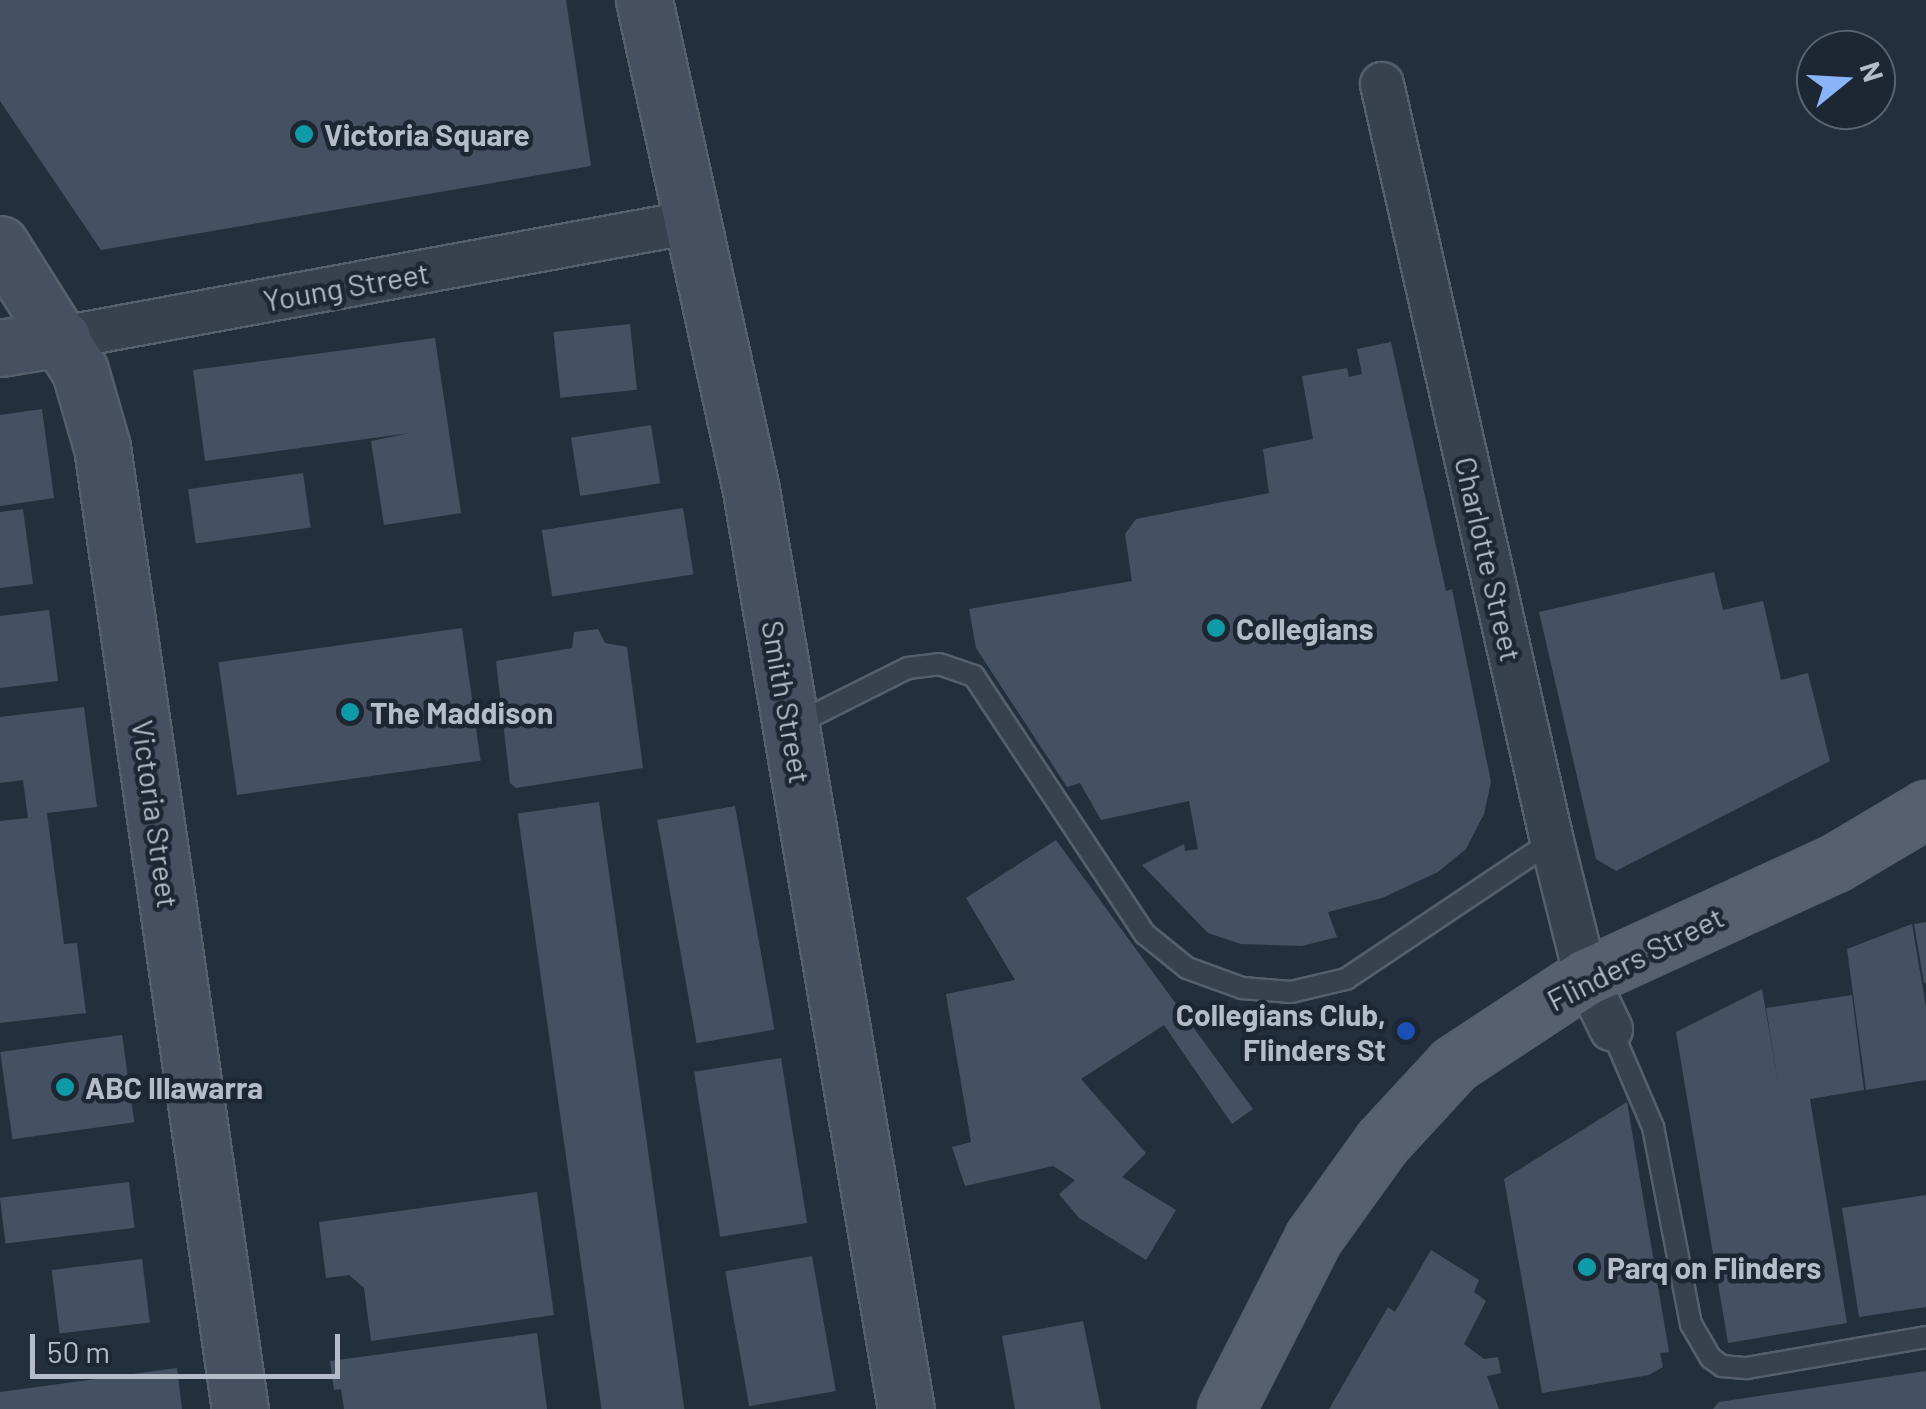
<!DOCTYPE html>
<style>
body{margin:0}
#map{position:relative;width:1926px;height:1409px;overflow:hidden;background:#242f3e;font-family:Barlow,sans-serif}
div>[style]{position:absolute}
.building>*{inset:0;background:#455162;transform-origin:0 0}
.roads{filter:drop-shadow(2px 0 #565f6c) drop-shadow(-2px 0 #565f6c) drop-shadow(0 2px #565f6c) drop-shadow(0 -2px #565f6c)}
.lane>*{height:20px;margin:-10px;padding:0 10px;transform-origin:10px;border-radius:10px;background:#38414e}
.street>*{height:42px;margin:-21px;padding:0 21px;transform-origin:21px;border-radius:21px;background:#38414e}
.secondary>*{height:55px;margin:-27.5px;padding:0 27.5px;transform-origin:27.5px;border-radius:27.5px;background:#465061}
.primary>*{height:55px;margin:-27.5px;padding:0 27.5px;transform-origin:27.5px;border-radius:27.5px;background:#56606e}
.dots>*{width:28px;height:28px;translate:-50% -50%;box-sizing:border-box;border:5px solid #1d2633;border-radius:50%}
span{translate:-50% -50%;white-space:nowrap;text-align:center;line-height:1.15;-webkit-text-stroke:9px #1d2633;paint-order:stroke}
.poi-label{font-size:30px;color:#b4bcc9;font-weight:700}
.left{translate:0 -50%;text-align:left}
.right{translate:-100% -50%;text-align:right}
.street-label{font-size:30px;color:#b4bcc9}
.north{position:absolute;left:1796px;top:30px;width:100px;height:100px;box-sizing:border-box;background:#1d2633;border:2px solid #59626f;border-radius:50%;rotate:72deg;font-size:28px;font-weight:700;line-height:40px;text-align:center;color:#b4bcc9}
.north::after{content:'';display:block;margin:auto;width:35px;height:45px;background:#8ab4f8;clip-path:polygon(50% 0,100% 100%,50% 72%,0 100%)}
.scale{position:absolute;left:30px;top:1334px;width:310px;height:45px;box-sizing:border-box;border:5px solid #b4bcc9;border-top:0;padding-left:12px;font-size:30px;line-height:35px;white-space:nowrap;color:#b4bcc9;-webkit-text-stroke:8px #1d2633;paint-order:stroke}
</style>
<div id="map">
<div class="building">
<i style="clip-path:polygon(0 0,566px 0,591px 166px,101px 250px,0 101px)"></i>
<i style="left:630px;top:324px;width:66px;height:77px;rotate:84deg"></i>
<i style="clip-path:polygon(435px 338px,461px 513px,384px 525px,371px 441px,410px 433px,205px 461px,193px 370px)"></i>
<i style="clip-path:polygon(1391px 342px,1446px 591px,1452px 589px,1491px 782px,1484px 814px,1466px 849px,1438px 872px,1382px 898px,1328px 912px,1337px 937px,1302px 946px,1241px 944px,1208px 933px,1142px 865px,1184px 844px,1185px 851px,1198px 849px,1189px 801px,1101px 820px,1080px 783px,1067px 787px,976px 648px,969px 609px,1132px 581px,1125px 534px,1136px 519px,1269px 493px,1263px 449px,1313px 439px,1302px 376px,1347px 368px,1349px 377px,1362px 374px,1357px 349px)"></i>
<i style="clip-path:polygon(42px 409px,54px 498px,0 506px,0 415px)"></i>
<i style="left:651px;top:425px;width:59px;height:81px;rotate:81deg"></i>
<i style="left:303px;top:473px;width:55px;height:116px;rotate:82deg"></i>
<i style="left:683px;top:508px;width:67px;height:143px;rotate:81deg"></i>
<i style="clip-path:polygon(23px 509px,33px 584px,0 588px,0 512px)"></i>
<i style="clip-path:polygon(1714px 572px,1723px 610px,1763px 601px,1781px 680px,1808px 673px,1830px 761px,1616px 871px,1596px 859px,1539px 612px)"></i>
<i style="clip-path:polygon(49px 610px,58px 681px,0 688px,0 616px)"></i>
<i style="left:462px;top:628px;width:134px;height:246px;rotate:82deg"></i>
<i style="clip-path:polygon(598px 629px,605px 643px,627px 647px,643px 768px,516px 788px,510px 783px,496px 661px,572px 648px,574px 632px)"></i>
<i style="clip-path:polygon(84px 707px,97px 807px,47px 813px,64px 944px,77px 943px,86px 1013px,0 1023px,0 821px,28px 818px,23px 780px,0 783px,0 717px)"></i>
<i style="left:599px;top:802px;width:613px;height:82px;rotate:82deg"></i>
<i style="left:735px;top:806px;width:227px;height:79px;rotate:80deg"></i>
<i style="clip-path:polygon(1056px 840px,1253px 1109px,1232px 1124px,1164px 1025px,1081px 1079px,1146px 1153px,1122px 1177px,1176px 1210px,1146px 1260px,1079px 1218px,1059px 1194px,1075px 1180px,1053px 1166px,965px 1186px,952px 1147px,971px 1142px,946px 994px,1015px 980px,966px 898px)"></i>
<i style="clip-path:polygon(1926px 922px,1926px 983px,1924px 983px,1914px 924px)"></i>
<i style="clip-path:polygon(1912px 924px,1926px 1007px,1926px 1080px,1866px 1090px,1847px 949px)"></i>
<i style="clip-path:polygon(1762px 989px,1779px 1088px,1766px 1008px,1852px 995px,1864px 1090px,1810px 1099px,1847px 1323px,1728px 1343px,1676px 1032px)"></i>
<i style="left:122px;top:1035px;width:88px;height:123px;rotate:82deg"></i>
<i style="left:781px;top:1058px;width:167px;height:88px;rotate:81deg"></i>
<i style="clip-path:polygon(1627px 1102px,1669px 1352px,1660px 1353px,1663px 1367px,1649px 1375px,1542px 1393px,1504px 1179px)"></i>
<i style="left:129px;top:1182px;width:46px;height:130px;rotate:83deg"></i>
<i style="clip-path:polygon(537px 1192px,554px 1315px,371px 1341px,364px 1288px,349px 1275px,326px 1278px,319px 1222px)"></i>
<i style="clip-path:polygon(1926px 1195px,1926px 1307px,1859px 1317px,1842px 1208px)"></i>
<i style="clip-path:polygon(1431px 1250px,1479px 1280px,1474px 1292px,1486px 1301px,1464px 1344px,1484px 1359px,1498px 1357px,1501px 1373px,1487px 1376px,1499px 1409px,1329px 1409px,1388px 1307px,1395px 1312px)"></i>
<i style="left:812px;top:1256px;width:137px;height:88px;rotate:80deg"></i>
<i style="left:142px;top:1259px;width:64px;height:91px;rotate:83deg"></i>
<i style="clip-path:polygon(1083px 1321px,1101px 1409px,1015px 1409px,1002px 1336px)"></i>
<i style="clip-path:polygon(537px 1333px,547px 1409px,344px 1409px,341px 1389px,334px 1390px,330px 1361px)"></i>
<i style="clip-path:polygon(177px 1368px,182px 1409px,0 1409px,0 1392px)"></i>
<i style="clip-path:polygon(1926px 1371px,1926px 1409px,1713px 1409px,1719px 1402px)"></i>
</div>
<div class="roads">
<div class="lane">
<i style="left:794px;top:725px;width:127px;rotate:-26.6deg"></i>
<i style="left:908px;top:668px;width:31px;rotate:-7deg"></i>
<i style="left:939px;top:664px;width:37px;rotate:19deg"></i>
<i style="left:974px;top:676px;width:310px;rotate:56.5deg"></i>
<i style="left:1145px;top:934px;width:54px;rotate:39deg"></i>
<i style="left:1187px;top:968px;width:59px;rotate:20deg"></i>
<i style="left:1242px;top:988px;width:49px;rotate:4.7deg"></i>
<i style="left:1291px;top:992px;width:57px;rotate:-13.3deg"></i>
<i style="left:1346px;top:979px;width:248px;rotate:-33.8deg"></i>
<i style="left:1611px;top:1029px;width:107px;rotate:66.8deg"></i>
<i style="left:1653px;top:1127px;width:201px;rotate:79.1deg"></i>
<i style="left:1691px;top:1324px;width:39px;rotate:60deg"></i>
<i style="left:1711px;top:1358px;width:14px;rotate:36deg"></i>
<i style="left:1722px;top:1366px;width:25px;rotate:5deg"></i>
<i style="left:1747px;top:1368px;width:182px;rotate:-9.8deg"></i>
</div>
<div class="street">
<i style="left:1382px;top:84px;width:776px;rotate:77.34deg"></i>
<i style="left:1552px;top:841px;width:140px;rotate:76deg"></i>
<i style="left:1586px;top:977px;width:58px;rotate:64.3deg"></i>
<i style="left:62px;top:338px;width:641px;rotate:-10.43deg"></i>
</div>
<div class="secondary">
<i style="left:644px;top:0;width:502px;rotate:77.68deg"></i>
<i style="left:751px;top:490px;width:932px;rotate:80.43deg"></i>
<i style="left:0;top:244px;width:150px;rotate:57.8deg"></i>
<i style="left:80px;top:371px;width:79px;rotate:73.9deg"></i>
<i style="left:102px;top:447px;width:972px;rotate:81.84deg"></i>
<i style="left:0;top:348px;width:63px;rotate:-9.2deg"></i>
</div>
<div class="primary">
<i style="left:1226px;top:1409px;width:192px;rotate:-63deg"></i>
<i style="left:1313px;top:1238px;width:118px;rotate:-54.3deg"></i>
<i style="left:1382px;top:1142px;width:106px;rotate:-47.3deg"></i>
<i style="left:1454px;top:1064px;width:158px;rotate:-33.4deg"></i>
<i style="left:1586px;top:977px;width:274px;rotate:-24.6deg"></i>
<i style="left:1835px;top:863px;width:106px;rotate:-30.7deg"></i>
</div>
</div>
<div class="dots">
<i style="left:304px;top:134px;background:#0f9aa8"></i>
<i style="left:1216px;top:628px;background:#0f9aa8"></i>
<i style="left:350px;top:712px;background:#0f9aa8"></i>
<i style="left:1406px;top:1031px;background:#1a4fb4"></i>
<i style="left:65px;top:1087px;background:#0f9aa8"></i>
<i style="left:1587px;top:1267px;background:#0f9aa8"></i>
</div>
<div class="poi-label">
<span class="left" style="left:324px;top:134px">Victoria Square</span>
<span class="left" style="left:1236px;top:628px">Collegians</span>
<span class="left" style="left:370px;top:712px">The Maddison</span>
<span class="right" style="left:1386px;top:1031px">Collegians Club,<br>Flinders St</span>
<span class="left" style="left:85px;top:1087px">ABC Illawarra</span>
<span class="left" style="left:1607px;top:1267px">Parq on Flinders</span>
</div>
<div class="street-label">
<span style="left:346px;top:286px;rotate:-10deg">Young Street</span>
<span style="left:1489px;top:559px;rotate:77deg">Charlotte Street</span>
<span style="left:787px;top:702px;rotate:80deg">Smith Street</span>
<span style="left:156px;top:814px;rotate:82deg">Victoria Street</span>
<span style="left:1635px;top:958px;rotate:-27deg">Flinders Street</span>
</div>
<div class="north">N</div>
<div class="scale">50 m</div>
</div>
